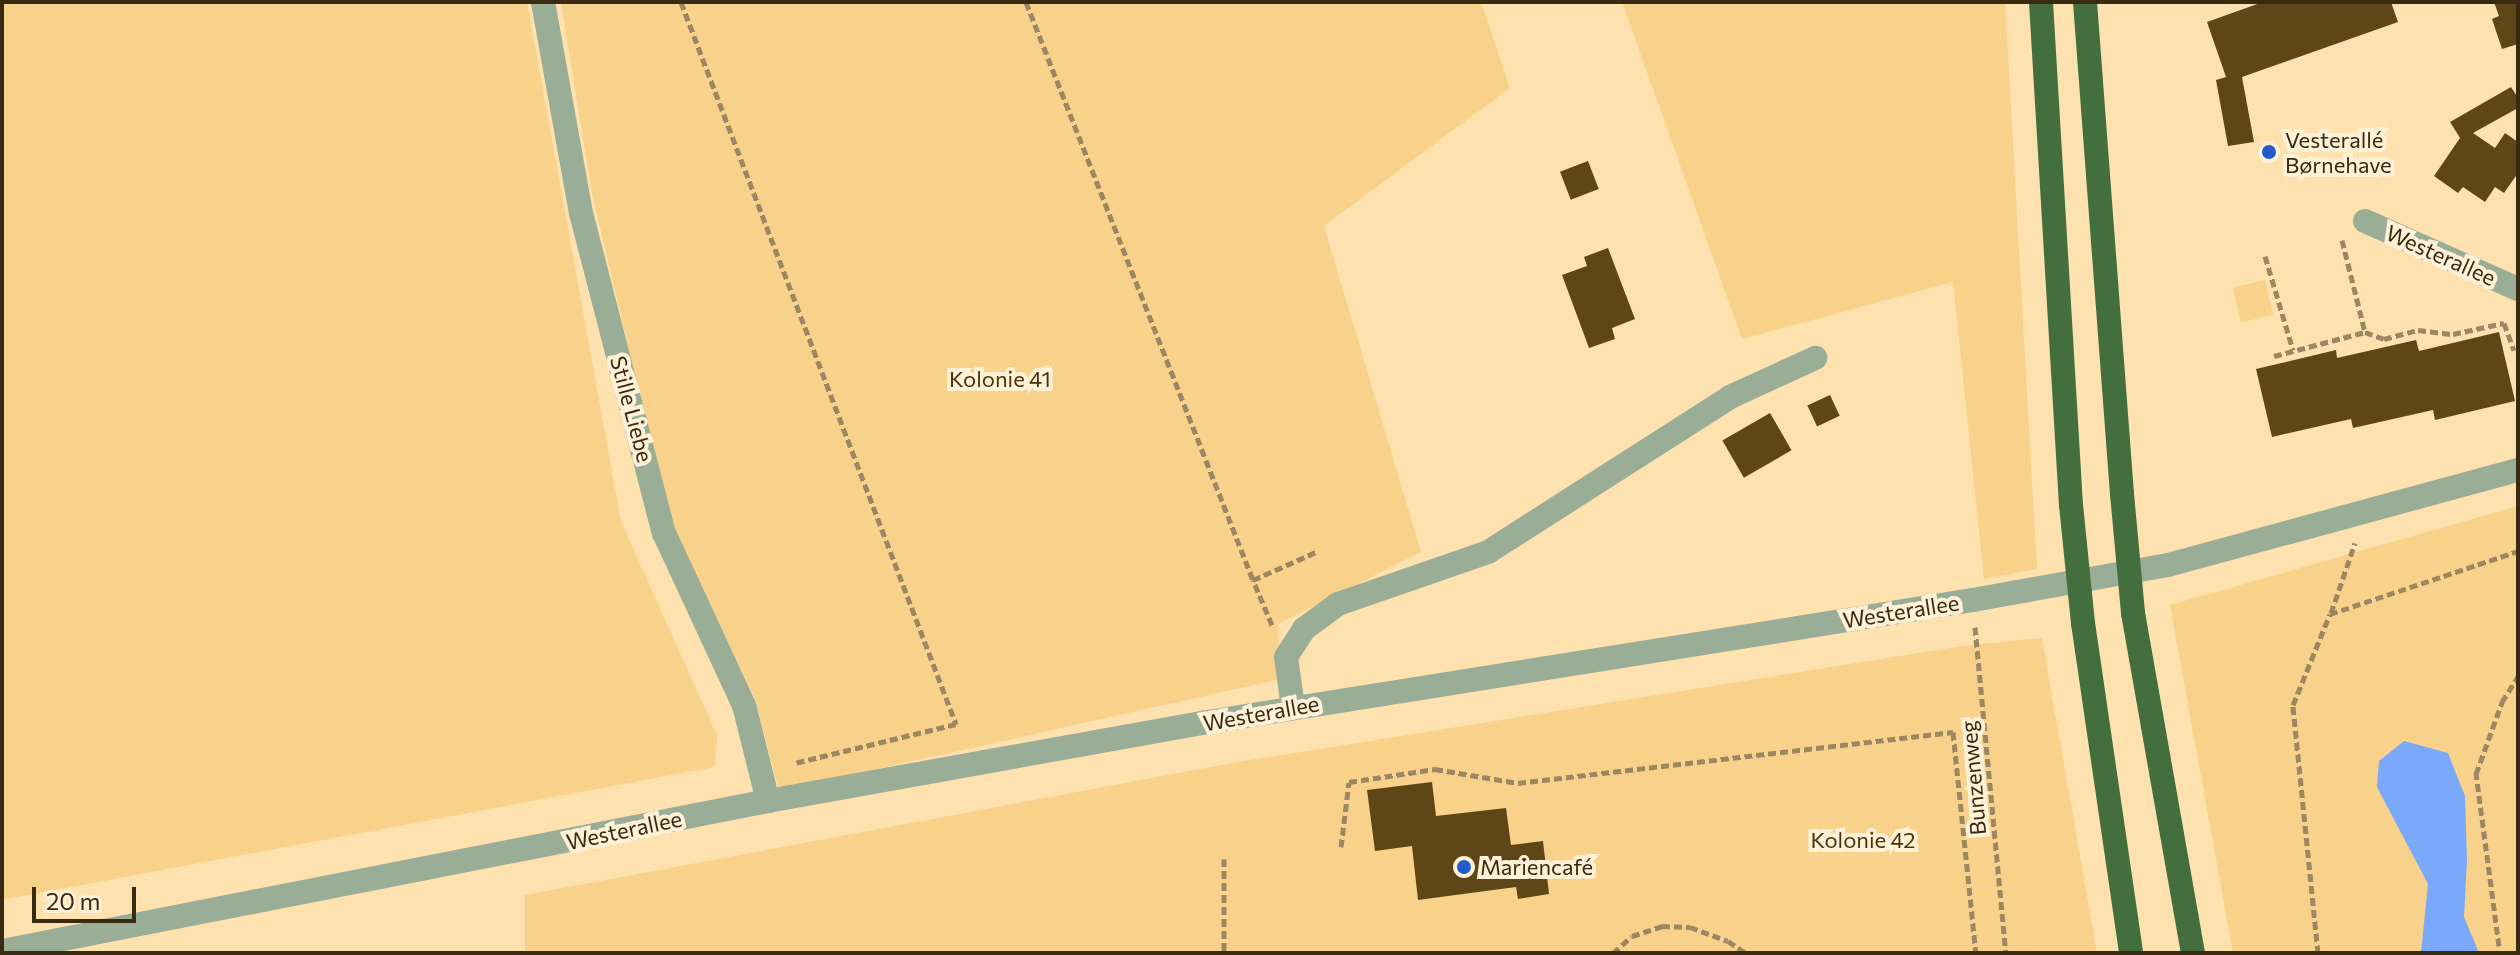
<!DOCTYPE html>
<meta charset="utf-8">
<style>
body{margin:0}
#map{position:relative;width:2520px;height:955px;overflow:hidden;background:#fde1af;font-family:Commissioner,sans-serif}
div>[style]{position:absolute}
.green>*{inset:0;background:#f8d28b;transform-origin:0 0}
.water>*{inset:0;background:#7aa8fa}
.building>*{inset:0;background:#5e4616;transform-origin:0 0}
.path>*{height:5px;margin-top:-2.5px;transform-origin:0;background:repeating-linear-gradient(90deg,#9b8761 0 8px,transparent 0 12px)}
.minor>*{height:24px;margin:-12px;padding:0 12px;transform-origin:12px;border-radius:12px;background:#9aae97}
.highway>*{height:24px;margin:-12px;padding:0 12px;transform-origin:12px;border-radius:12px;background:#436f3e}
.highway-bridge>*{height:24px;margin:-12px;padding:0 12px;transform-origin:12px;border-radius:12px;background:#436f3e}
.dots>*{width:22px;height:22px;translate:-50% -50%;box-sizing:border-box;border:4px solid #fff0d8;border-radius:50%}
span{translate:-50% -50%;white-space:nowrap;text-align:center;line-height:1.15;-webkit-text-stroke:8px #fff0d8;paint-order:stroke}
.poi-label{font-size:22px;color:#382b11}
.left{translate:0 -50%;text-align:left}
.street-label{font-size:22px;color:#382b11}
.park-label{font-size:22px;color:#493408}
.frame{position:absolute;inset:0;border:4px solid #382b11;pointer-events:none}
.scale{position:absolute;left:32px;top:887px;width:104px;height:36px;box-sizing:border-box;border:4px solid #382b11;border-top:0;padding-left:10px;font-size:24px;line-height:28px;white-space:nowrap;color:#382b11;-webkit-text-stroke:6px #fff0d8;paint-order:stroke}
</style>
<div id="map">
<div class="green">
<i style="clip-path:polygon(2px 2px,527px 2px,621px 521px,717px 735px,715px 767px,2px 900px)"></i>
<i style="clip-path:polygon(561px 2px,1481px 2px,1510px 88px,1324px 226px,1421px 552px,1278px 624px,1281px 679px,779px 791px,755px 698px,671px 525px,592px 194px)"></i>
<i style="clip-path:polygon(1622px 2px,2005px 2px,2037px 569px,1984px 579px,1953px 282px,1742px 339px)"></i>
<i style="left:2265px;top:280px;width:36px;height:33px;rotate:77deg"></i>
<i style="clip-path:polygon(2518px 506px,2518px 953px,2233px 953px,2170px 605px)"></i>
<i style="clip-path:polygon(2042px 638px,2097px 953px,525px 953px,525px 895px,1232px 763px,1962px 646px)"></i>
</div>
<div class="water">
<i style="clip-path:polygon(2404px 741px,2448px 753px,2465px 796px,2467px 860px,2464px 917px,2479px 953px,2421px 953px,2428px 884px,2377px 787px,2379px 761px)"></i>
</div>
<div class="building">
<i style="clip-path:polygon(2263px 2px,2391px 2px,2398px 22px,2242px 77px,2254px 142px,2228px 146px,2216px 80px,2226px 77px,2207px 22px)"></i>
<i style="clip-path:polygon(2494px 2px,2518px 2px,2518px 44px,2502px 49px,2492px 19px,2499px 16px)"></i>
<i style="clip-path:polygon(2511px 87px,2518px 98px,2518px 108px,2473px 133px,2495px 148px,2505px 133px,2518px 142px,2518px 173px,2504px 193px,2495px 187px,2485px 202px,2463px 187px,2458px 193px,2434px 176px,2460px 138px,2450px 122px)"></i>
<i style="left:1588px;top:161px;width:30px;height:30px;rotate:69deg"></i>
<i style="clip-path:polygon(1608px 248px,1635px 319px,1612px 328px,1615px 339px,1589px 348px,1562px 275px,1587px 266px,1584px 257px)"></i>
<i style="clip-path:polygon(2499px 332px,2515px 401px,2435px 420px,2433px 410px,2353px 428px,2351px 419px,2272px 437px,2256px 369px,2336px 350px,2337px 358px,2416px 340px,2419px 351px)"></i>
<i style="left:1830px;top:395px;width:23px;height:25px;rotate:65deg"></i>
<i style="left:1770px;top:413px;width:43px;height:55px;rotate:60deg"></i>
<i style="clip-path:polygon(1432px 782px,1436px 816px,1506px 808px,1511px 845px,1543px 841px,1549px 894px,1518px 899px,1516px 887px,1418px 900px,1412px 846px,1375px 851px,1367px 790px)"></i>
</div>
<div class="path">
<i style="left:681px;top:2px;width:773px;rotate:69.15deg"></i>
<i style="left:956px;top:724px;width:166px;rotate:166.4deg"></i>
<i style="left:1026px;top:2px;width:621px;rotate:68.56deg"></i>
<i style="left:2342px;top:240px;width:95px;rotate:76deg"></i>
<i style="left:2265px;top:256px;width:98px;rotate:73.4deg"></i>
<i style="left:2274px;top:356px;width:94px;rotate:-14.8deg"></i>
<i style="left:2365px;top:332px;width:20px;rotate:20deg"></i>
<i style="left:2384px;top:339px;width:35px;rotate:-15deg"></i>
<i style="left:2418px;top:330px;width:35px;rotate:7deg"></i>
<i style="left:2453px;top:334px;width:52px;rotate:-12.2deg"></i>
<i style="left:2504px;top:323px;width:29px;rotate:70deg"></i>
<i style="left:2331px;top:613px;width:74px;rotate:-71.1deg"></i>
<i style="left:1272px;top:625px;width:49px;rotate:-112.9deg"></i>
<i style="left:1253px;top:580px;width:71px;rotate:-24deg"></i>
<i style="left:1975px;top:627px;width:327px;rotate:84.6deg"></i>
<i style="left:1341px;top:847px;width:65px;rotate:-83deg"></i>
<i style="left:1349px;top:782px;width:87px;rotate:-8.6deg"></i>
<i style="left:1435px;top:769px;width:84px;rotate:9.6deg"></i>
<i style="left:1518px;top:783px;width:438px;rotate:-6.7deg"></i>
<i style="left:1953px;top:732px;width:222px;rotate:84.1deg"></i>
<i style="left:1224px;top:859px;width:94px;rotate:90deg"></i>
<i style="left:2499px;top:946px;width:174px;rotate:-97.6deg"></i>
<i style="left:2476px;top:774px;width:77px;rotate:-70.1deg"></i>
<i style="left:2502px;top:702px;width:31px;rotate:-58deg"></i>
<i style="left:1613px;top:953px;width:25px;rotate:-42deg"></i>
<i style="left:1632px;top:936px;width:32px;rotate:-18deg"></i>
<i style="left:1662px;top:926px;width:28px;rotate:2deg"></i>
<i style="left:1690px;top:927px;width:40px;rotate:20.2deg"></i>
<i style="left:1728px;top:941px;width:22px;rotate:34deg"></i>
<i style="left:2318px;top:953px;width:249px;rotate:-95.8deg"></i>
<i style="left:2293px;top:705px;width:98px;rotate:-67.9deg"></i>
<i style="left:2330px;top:614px;width:198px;rotate:-18.5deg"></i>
</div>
<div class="minor">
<i style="left:543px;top:2px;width:214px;rotate:79.8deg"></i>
<i style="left:581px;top:213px;width:331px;rotate:75.5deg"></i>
<i style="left:664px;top:533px;width:190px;rotate:65.1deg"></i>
<i style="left:744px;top:705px;width:99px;rotate:76deg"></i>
<i style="left:2365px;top:221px;width:167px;rotate:24deg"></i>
<i style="left:1293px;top:707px;width:50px;rotate:-98deg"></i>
<i style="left:1286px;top:657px;width:33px;rotate:-57deg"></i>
<i style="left:1304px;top:629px;width:42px;rotate:-36.3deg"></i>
<i style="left:1338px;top:604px;width:159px;rotate:-19.1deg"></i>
<i style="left:1488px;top:552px;width:287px;rotate:-32.6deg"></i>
<i style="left:1730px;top:397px;width:94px;rotate:-24.6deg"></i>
<i style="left:2px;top:951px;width:781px;rotate:-11.08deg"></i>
<i style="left:768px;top:801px;width:447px;rotate:-10.2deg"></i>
<i style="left:1208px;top:722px;width:775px;rotate:-9.06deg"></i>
<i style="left:1973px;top:600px;width:198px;rotate:-10.2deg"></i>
<i style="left:2168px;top:565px;width:363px;rotate:-15.2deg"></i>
</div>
<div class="highway">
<i style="left:2041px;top:2px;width:504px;rotate:86.59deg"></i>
<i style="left:2085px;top:2px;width:493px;rotate:85.7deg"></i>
<i style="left:2133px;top:613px;width:345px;rotate:80deg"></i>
<i style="left:2083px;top:623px;width:333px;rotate:81.7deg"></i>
</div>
<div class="highway-bridge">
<i style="left:2122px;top:494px;width:120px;rotate:84.7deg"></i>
<i style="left:2071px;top:505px;width:119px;rotate:84.2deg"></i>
</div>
<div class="dots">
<i style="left:2269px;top:152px;background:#235cc9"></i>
<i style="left:1464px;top:867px;background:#235cc9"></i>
</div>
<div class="poi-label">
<span class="left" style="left:2285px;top:152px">Vesterallé<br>Børnehave</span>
<span class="left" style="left:1480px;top:867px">Mariencafé</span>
</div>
<div class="street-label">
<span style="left:2441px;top:255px;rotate:24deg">Westerallee</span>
<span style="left:632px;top:409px;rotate:75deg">Stille Liebe</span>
<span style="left:1901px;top:611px;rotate:-9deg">Westerallee</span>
<span style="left:1261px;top:713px;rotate:-10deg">Westerallee</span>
<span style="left:1973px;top:778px;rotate:-95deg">Bunzenweg</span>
<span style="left:624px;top:830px;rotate:-12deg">Westerallee</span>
</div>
<div class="park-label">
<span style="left:1000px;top:379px">Kolonie 41</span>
<span style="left:1863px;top:840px">Kolonie 42</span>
</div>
<div class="frame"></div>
<div class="scale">20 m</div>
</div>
